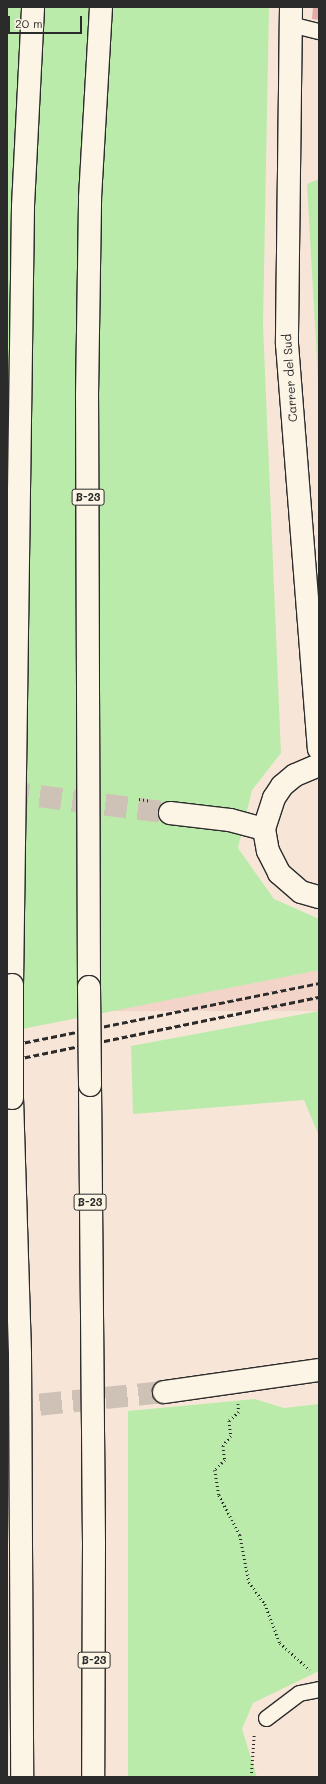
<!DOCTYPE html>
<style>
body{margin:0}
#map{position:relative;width:326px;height:1784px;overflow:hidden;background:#f7e6d8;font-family:Mali,sans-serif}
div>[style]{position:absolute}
.built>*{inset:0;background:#f2d4c9;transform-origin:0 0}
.green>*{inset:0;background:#bbebaa}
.building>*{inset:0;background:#e5aaa6}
.minor-tunnel>*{height:22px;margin-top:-11px;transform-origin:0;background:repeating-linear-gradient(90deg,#cec1b5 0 22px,transparent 0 33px)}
.path>*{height:2.5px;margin-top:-1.25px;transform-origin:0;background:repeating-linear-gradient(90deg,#2b2b2b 0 1px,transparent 0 4px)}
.roads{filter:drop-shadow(1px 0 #2b2b2b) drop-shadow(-1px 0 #2b2b2b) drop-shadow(0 1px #2b2b2b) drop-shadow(0 -1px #2b2b2b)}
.service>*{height:15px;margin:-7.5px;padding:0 7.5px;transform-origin:7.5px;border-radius:7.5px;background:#fcf5e5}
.minor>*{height:22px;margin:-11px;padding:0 11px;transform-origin:11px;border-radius:11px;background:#fcf5e5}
.motorway>*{height:22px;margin:-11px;padding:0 11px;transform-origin:11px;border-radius:11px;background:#fcf5e5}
.rail>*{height:3px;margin-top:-1.5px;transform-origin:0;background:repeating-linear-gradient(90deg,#2b2b2b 0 6px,transparent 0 9px)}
.bridges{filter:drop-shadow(1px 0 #2b2b2b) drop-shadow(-1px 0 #2b2b2b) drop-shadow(0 1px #2b2b2b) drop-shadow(0 -1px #2b2b2b)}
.motorway-bridge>*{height:22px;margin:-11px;padding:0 11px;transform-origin:11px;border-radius:11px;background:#fcf5e5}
span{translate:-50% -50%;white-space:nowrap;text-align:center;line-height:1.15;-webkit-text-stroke:4px #fcf5e5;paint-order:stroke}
.shield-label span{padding:1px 3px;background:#fcf5e5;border:1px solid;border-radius:3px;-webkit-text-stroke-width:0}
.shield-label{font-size:11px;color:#2b2b2b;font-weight:700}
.street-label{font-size:12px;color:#2b2b2b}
.frame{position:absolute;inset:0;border:8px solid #2b2b2b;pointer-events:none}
.scale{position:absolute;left:8px;top:16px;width:74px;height:18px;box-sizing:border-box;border:2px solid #2b2b2b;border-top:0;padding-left:5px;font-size:12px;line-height:14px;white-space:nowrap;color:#2b2b2b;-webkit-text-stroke:3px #fcf5e5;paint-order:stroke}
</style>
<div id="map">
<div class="built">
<i style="left:319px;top:970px;width:41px;height:318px;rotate:90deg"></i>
</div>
<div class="green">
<i style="clip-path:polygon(7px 7px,269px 7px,263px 325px,281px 753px,252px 790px,238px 848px,274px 899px,319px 919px,319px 970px,7px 1032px)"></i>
<i style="clip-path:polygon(319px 179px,319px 396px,307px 184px)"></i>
<i style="clip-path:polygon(319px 1011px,319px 1136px,304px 1100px,133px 1114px,131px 1046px)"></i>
<i style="clip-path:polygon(255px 1399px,284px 1408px,319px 1404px,319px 1671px,253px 1703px,242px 1729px,257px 1777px,128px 1777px,128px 1411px)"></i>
</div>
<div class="building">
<i style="clip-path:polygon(313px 7px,319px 7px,319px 20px,312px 19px)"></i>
</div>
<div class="minor-tunnel">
<i style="left:7px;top:792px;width:164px;rotate:7.3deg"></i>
<i style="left:7px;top:1408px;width:158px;rotate:-5.8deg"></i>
</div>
<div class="path">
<i style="left:139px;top:799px;width:12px;rotate:9deg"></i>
<i style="left:238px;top:1404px;width:8px;rotate:83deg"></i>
<i style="left:239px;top:1412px;width:13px;rotate:138deg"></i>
<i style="left:229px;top:1421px;width:15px;rotate:82deg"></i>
<i style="left:231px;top:1436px;width:13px;rotate:129deg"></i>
<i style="left:223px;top:1446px;width:14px;rotate:82deg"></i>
<i style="left:225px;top:1460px;width:14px;rotate:135deg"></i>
<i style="left:215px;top:1470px;width:25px;rotate:81deg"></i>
<i style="left:219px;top:1495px;width:45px;rotate:62.3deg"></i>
<i style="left:240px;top:1535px;width:48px;rotate:79.2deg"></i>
<i style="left:249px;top:1582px;width:27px;rotate:54deg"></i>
<i style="left:265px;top:1604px;width:42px;rotate:69deg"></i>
<i style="left:280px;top:1643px;width:40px;rotate:42deg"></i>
<i style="left:251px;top:1777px;width:43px;rotate:-86deg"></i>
</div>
<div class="roads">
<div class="service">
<i style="left:290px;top:24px;width:30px;rotate:14deg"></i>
<i style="left:266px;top:1718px;width:41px;rotate:-37.1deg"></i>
<i style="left:299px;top:1693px;width:20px;rotate:-11deg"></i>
</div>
<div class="minor">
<i style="left:291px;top:7px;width:337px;rotate:90.7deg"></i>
<i style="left:287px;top:344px;width:406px;rotate:85.5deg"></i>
<i style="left:319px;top:765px;width:26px;rotate:157deg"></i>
<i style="left:295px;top:775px;width:17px;rotate:140deg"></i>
<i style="left:282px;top:786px;width:14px;rotate:124deg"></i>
<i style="left:274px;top:798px;width:33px;rotate:108deg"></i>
<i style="left:264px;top:829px;width:22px;rotate:80deg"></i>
<i style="left:268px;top:851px;width:25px;rotate:63deg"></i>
<i style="left:279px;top:873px;width:29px;rotate:41deg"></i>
<i style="left:301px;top:892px;width:19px;rotate:16deg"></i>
<i style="left:170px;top:813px;width:60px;rotate:6.7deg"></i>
<i style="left:230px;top:820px;width:35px;rotate:15deg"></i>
<i style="left:164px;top:1392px;width:157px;rotate:-8.1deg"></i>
</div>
<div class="motorway">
<i style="left:12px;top:985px;width:779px;rotate:-89.19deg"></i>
<i style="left:23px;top:206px;width:199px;rotate:-87.1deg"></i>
<i style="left:89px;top:987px;width:592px;rotate:-90.19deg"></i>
<i style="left:87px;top:395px;width:197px;rotate:-89.1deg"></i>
<i style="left:90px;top:198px;width:191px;rotate:-86.7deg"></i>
<i style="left:90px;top:1085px;width:458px;rotate:89.5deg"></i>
<i style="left:94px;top:1543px;width:234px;rotate:90.2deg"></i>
<i style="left:12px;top:1098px;width:256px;rotate:88.2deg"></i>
<i style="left:20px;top:1354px;width:423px;rotate:89.7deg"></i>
</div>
</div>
<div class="rail">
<i style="left:7px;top:1046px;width:318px;rotate:-11.4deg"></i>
<i style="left:7px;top:1061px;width:318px;rotate:-11.6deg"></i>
</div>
<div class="bridges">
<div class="motorway-bridge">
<i style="left:12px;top:985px;width:113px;rotate:90deg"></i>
<i style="left:89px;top:987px;width:98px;rotate:89.4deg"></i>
</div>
</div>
<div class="shield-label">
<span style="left:88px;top:497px">B-23</span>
<span style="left:90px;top:1202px">B-23</span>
<span style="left:94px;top:1660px">B-23</span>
</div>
<div class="street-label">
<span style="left:290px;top:378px;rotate:-94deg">Carrer del Sud</span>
</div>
<div class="frame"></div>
<div class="scale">20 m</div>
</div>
